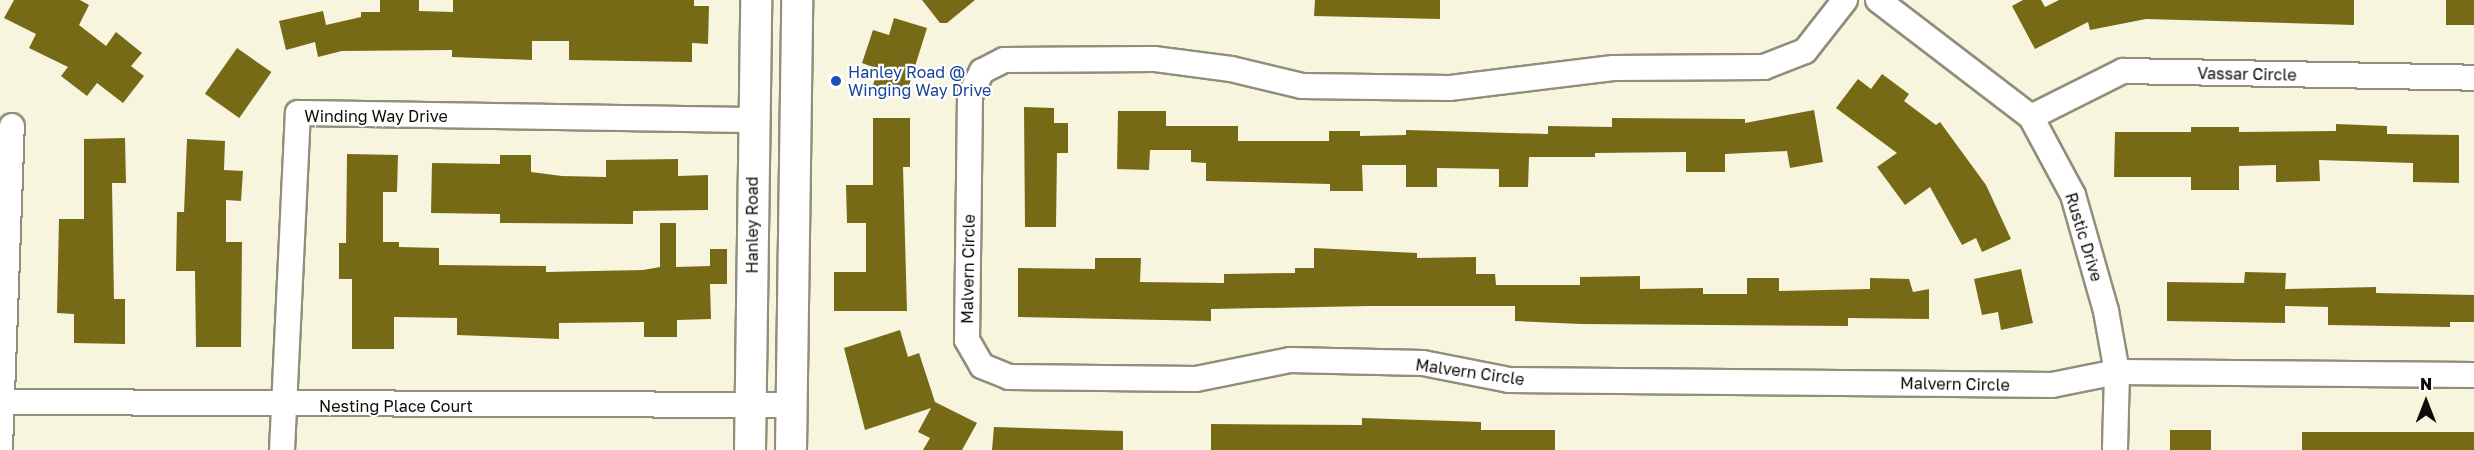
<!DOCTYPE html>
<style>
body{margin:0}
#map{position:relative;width:2474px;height:450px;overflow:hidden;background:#f8f5df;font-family:"Golos Text",sans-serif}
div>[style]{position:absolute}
.building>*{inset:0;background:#776a16;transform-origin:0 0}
.roads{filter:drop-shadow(2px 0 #918e7b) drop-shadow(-2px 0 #918e7b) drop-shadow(0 2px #918e7b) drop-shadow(0 -2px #918e7b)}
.minor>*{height:24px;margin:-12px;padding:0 12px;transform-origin:12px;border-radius:12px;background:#fff}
.major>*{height:30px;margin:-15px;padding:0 15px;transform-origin:15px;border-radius:15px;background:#fff}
.dots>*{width:16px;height:16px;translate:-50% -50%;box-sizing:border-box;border:3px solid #fff;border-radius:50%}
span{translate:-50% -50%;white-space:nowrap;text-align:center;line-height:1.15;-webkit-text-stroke:4.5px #fff;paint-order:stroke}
.transit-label{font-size:16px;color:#164399}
.left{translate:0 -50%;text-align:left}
.street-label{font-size:16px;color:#0d0c06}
.north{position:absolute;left:2396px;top:372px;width:60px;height:60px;-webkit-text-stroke:4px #fff;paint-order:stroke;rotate:0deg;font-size:16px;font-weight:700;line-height:24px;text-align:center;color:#0d0c06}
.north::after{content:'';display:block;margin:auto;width:21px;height:27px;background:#0d0c06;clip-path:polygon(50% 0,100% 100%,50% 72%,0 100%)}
</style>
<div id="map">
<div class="building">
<i style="clip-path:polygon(14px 0,80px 0,89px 5px,79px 25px,106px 46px,116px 32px,142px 53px,131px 66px,144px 76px,123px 103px,97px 83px,87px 96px,61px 76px,68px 67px,29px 48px,36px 34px,4px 18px)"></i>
<i style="clip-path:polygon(380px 0,419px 0,419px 11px,453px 12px,453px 0,694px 0,694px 6px,709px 6px,708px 44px,692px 43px,692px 62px,569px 60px,569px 41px,532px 41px,532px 60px,452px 57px,452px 50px,342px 51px,318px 57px,315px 42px,286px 50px,279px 21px,323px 11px,326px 25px,361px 17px,361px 12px,380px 12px)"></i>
<i style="clip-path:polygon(922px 0,975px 0,947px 23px,940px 23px)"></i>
<i style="clip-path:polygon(1315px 0,1440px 0,1440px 19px,1314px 16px)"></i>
<i style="clip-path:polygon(2023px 0,2041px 0,2045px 7px,2059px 0,2354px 0,2354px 25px,2146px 19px,2090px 30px,2088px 22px,2035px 49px,2012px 6px)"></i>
<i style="left:2446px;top:0;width:28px;height:25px"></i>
<i style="clip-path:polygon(894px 18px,927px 28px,906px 95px,873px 85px,878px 69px,862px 63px,873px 30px,889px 35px)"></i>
<i style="left:237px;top:48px;width:42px;height:56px;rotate:35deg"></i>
<i style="clip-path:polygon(1882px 74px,1909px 94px,1904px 101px,1936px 125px,1940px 122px,1986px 185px,2011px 239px,1982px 252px,1976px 238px,1962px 245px,1930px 187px,1905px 205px,1877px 167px,1897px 153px,1836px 108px,1858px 79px,1871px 89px)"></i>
<i style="clip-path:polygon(1024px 107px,1054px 108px,1054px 123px,1068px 123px,1068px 153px,1057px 153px,1056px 227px,1025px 227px)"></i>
<i style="clip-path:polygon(1814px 110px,1823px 162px,1790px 168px,1787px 151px,1725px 154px,1725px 172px,1686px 172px,1686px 152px,1595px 153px,1595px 157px,1529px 157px,1528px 187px,1499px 187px,1499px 169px,1437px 168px,1437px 187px,1406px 187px,1406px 165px,1362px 165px,1363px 191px,1330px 191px,1330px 184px,1206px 181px,1206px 163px,1191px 162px,1191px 150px,1150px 150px,1149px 170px,1117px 169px,1118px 111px,1166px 111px,1166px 126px,1238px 126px,1238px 141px,1329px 141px,1329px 131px,1360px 131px,1360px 136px,1406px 135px,1406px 130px,1548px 134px,1548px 126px,1612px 127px,1612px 118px,1745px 119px,1745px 123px)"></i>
<i style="clip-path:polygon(873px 118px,910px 118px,910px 167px,903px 167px,907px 311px,834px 311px,834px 272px,866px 272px,866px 223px,847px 223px,846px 185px,873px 185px)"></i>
<i style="clip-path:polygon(2336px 124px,2387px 126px,2387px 134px,2459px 135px,2459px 183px,2413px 182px,2413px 163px,2319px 160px,2320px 181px,2276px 182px,2276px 165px,2239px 166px,2239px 190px,2191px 190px,2191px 177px,2114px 177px,2115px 132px,2191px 132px,2191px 127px,2239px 127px,2239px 132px,2336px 131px)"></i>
<i style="clip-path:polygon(125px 138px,126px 183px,112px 183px,114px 299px,125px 299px,125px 344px,74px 343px,74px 314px,57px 313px,59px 219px,84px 219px,84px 139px)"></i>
<i style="clip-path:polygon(187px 139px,225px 141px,224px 170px,243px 171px,241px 201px,226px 200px,226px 242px,242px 242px,241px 347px,196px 347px,195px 271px,176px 271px,177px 212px,184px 212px)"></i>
<i style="clip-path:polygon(347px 154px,398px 155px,397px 192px,383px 192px,383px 242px,399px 242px,399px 247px,439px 248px,439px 265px,546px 266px,546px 272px,643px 270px,660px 267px,660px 223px,676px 223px,676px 267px,710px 266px,710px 249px,727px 249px,727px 284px,710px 284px,711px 319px,677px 320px,677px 337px,644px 337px,644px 322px,559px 323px,559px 339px,457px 335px,457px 318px,394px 317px,394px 349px,352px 349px,352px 279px,339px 279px,339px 243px,346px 243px)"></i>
<i style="clip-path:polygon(500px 155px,531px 155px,531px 172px,562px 176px,606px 177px,606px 160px,678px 159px,678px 176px,708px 175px,708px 210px,633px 211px,633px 224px,500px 223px,500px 214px,431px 213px,432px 163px,500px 164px)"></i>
<i style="clip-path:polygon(1314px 248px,1417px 253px,1417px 258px,1476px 257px,1476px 274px,1495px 274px,1496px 285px,1580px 285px,1580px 277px,1640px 276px,1640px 289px,1703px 288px,1703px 294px,1747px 294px,1747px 278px,1779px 278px,1779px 291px,1870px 289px,1870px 278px,1909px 279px,1913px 292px,1929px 289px,1929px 319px,1848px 318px,1848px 326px,1581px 324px,1515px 321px,1515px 306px,1369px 306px,1211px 309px,1211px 321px,1018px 317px,1018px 268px,1095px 269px,1095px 258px,1141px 258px,1140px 282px,1224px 283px,1224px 274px,1295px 273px,1295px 268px,1314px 268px)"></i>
<i style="clip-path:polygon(2021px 269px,2033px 323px,2001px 330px,1998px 312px,1982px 315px,1974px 279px)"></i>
<i style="clip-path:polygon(2245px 272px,2286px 273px,2285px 289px,2376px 287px,2376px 293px,2474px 295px,2474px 322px,2450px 322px,2450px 327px,2328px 325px,2328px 307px,2285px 306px,2285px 323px,2167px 321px,2167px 282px,2244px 283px)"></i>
<i style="clip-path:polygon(900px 330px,908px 357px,919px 353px,935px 402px,977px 423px,962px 450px,923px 450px,930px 438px,918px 432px,931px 408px,865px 430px,844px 348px)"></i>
<i style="clip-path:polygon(1362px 418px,1481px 422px,1481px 430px,1555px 430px,1555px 450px,1211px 450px,1211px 424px,1362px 425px)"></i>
<i style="clip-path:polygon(994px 427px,1123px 431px,1123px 450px,992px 450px)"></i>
<i style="left:2170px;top:430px;width:41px;height:20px"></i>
<i style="left:2474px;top:432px;width:18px;height:172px;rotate:90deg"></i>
</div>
<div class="roads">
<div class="minor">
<i style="left:1845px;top:0;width:65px;rotate:128.1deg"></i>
<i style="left:1805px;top:51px;width:44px;rotate:158.7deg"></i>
<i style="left:1764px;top:67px;width:151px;rotate:179.6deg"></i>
<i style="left:1613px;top:68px;width:165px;rotate:173deg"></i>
<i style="left:1449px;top:88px;width:147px;rotate:-179.2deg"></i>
<i style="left:1302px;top:86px;width:73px;rotate:-166.5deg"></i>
<i style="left:1231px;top:69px;width:78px;rotate:-172.6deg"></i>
<i style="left:1154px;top:59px;width:150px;rotate:179.6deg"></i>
<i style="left:1004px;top:60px;width:25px;rotate:153deg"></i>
<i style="left:982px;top:71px;width:28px;rotate:116deg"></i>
<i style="left:970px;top:96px;width:244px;rotate:90.7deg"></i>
<i style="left:967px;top:340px;width:30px;rotate:60deg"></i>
<i style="left:982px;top:366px;width:29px;rotate:22deg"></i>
<i style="left:1009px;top:377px;width:187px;rotate:0.6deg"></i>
<i style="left:1196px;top:379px;width:96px;rotate:-11.4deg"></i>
<i style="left:1290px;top:360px;width:133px;rotate:1.3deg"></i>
<i style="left:1423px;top:363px;width:88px;rotate:11.2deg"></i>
<i style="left:1509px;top:380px;width:543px;rotate:0.53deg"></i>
<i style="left:2052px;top:385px;width:66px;rotate:-11.3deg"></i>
<i style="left:2117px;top:372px;width:357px;rotate:0.5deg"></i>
<i style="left:1878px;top:0;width:193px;rotate:37.4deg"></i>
<i style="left:2031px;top:117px;width:89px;rotate:61.7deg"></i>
<i style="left:2073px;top:195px;width:121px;rotate:74.1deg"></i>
<i style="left:2106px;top:311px;width:62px;rotate:79.8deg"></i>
<i style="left:2117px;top:372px;width:78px;rotate:91.5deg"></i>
<i style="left:2031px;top:117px;width:103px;rotate:-26.6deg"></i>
<i style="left:2123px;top:71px;width:351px;rotate:1.1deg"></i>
<i style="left:1px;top:402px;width:791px;rotate:0.22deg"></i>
<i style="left:0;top:448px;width:322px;rotate:-87.9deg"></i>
<i style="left:282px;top:450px;width:337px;rotate:-87.3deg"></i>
<i style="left:298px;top:113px;width:454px;rotate:0.9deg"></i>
</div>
<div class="major">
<i style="left:750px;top:450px;width:450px;rotate:-89.2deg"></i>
<i style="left:791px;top:450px;width:450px;rotate:-89.2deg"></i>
</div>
</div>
<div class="dots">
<i style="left:836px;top:81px;background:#1a4fb4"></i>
</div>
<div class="transit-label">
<span class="left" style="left:848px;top:81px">Hanley Road @<br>Winging Way Drive</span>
</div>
<div class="street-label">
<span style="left:2247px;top:74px;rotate:1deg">Vassar Circle</span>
<span style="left:376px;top:116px">Winding Way Drive</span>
<span style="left:752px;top:225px;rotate:-90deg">Hanley Road</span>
<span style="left:2084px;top:237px;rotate:73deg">Rustic Drive</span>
<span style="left:968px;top:269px;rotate:-89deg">Malvern Circle</span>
<span style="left:1470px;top:372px;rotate:8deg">Malvern Circle</span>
<span style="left:1955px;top:384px;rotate:1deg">Malvern Circle</span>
<span style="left:396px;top:406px">Nesting Place Court</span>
</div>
<div class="north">N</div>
</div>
